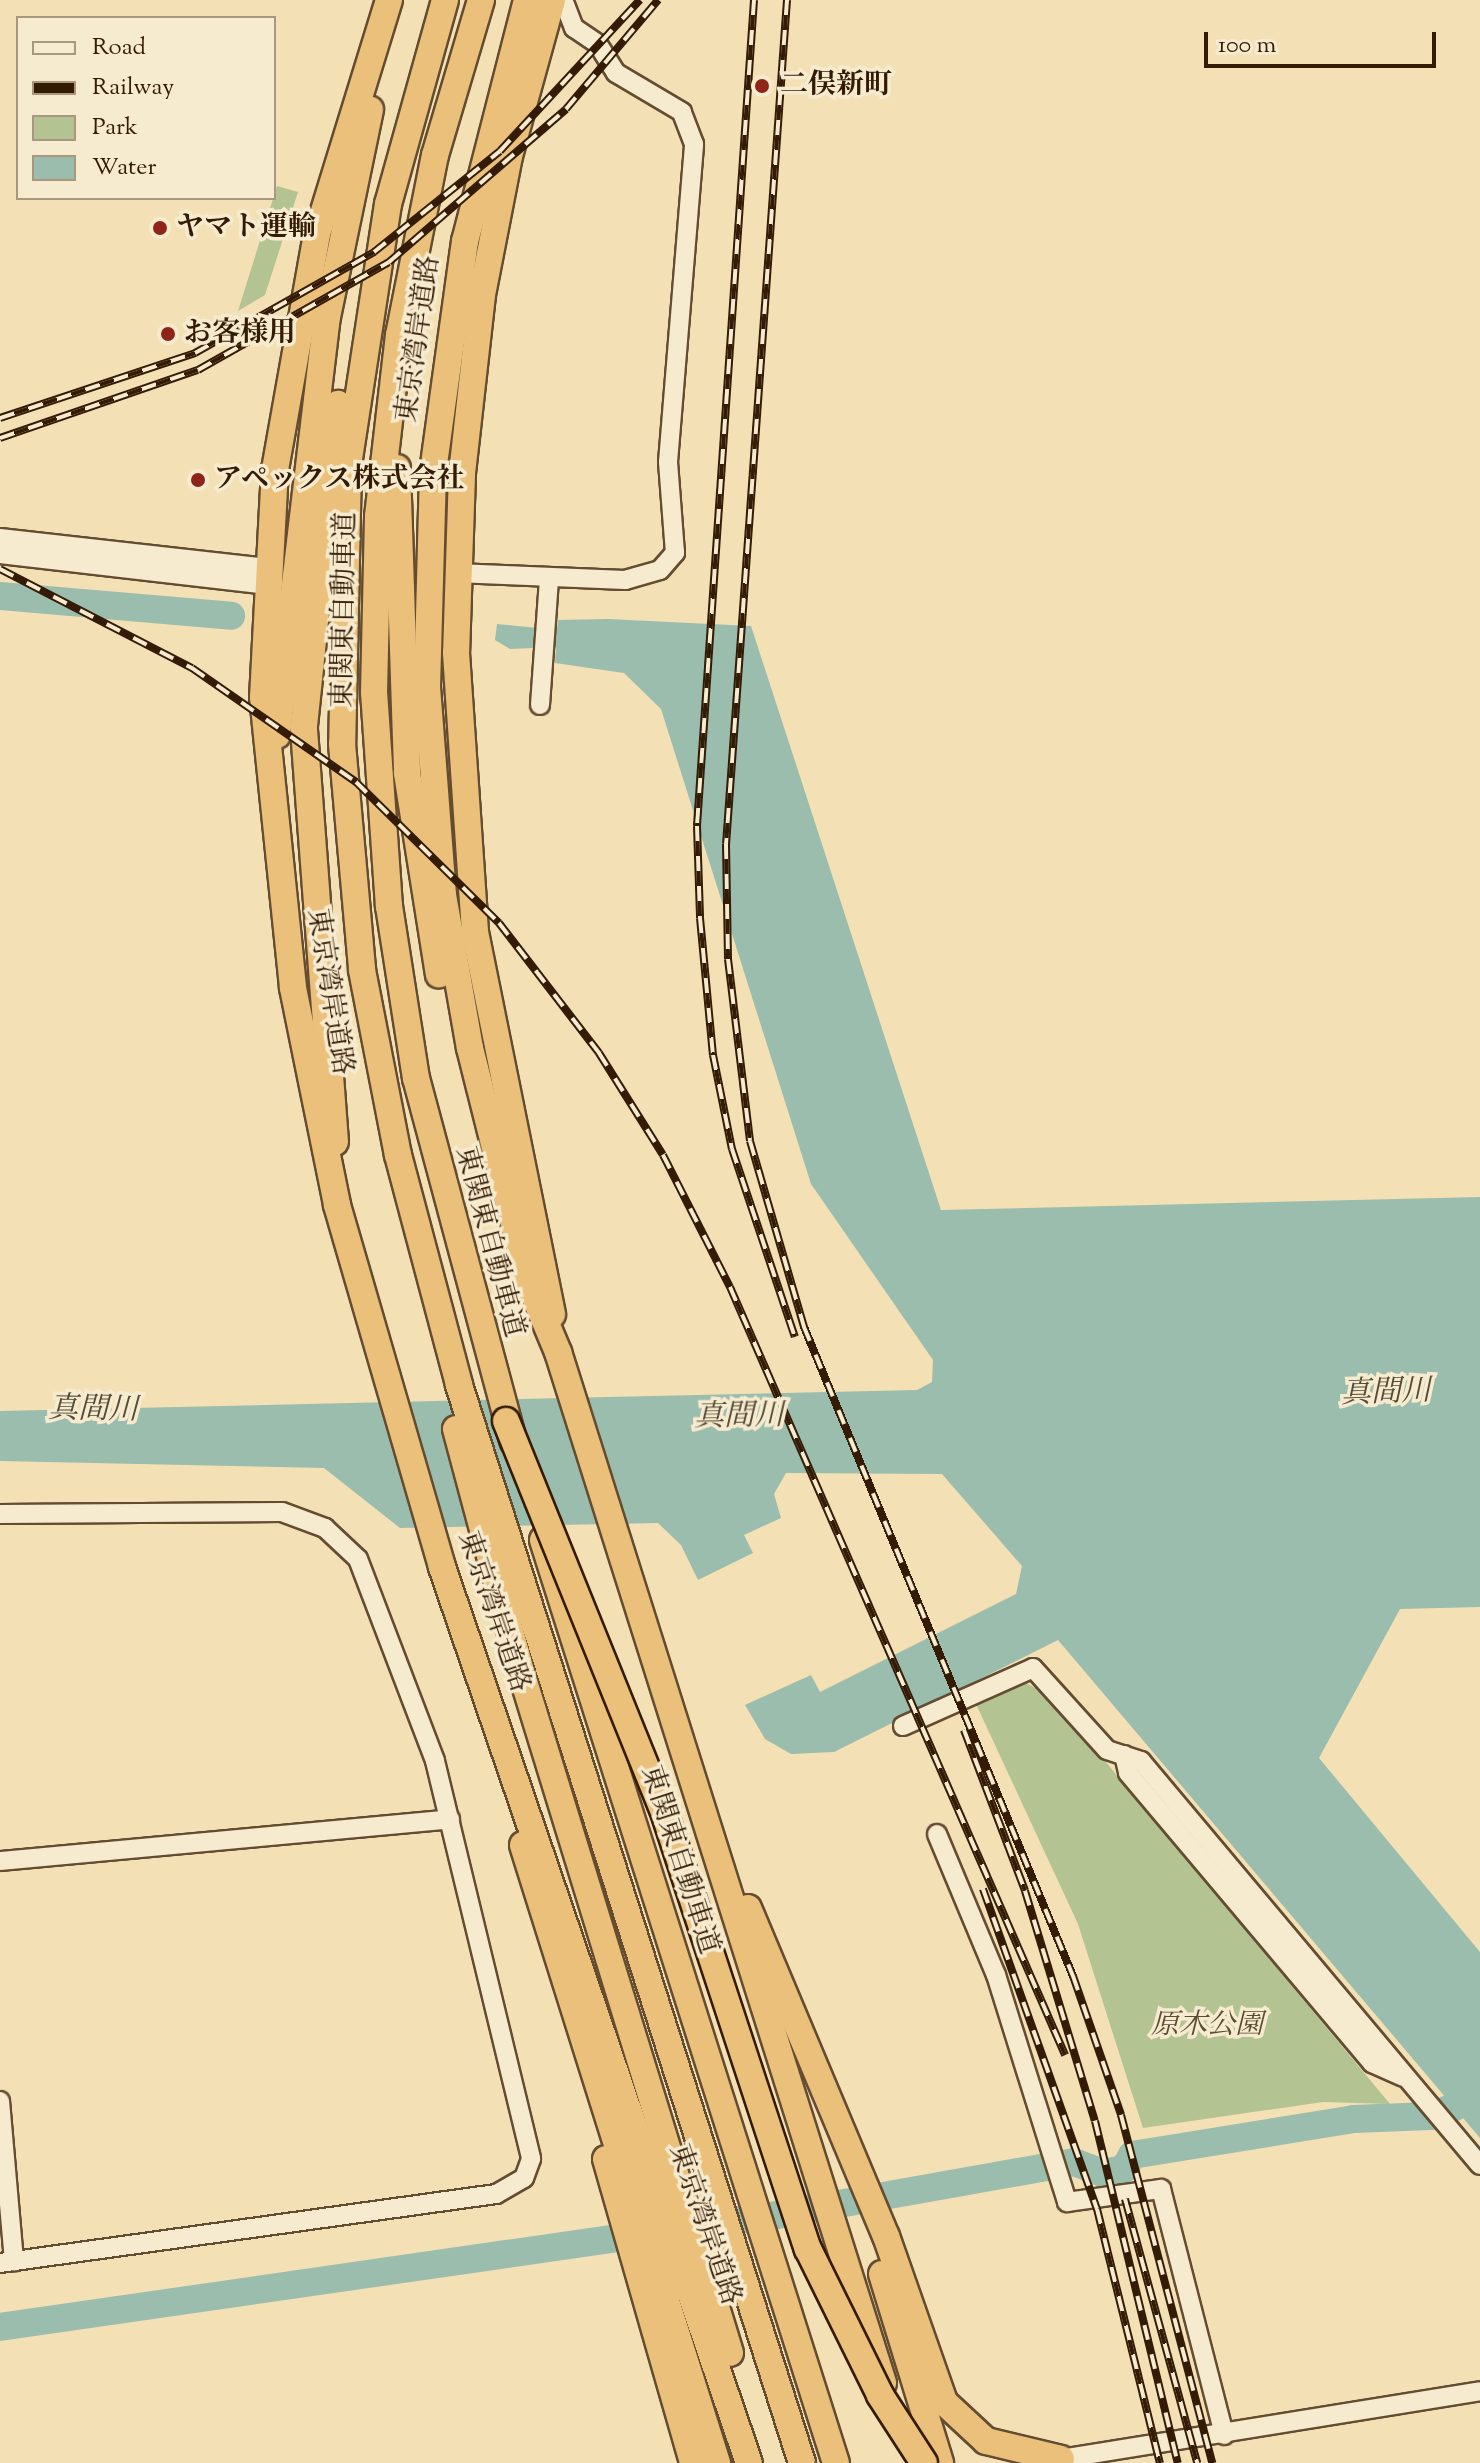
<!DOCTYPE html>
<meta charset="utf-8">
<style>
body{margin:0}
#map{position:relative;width:1480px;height:2463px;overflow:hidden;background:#f3e0b5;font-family:"Sorts Mill Goudy","Noto Serif JP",serif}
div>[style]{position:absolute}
.green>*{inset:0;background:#b4c392}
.water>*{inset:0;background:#9bbdad}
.river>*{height:28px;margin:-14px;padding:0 14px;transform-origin:14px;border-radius:14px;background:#9bbdad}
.roads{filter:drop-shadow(2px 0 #644c31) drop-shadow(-2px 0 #644c31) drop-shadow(0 2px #644c31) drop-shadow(0 -2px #644c31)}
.minor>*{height:18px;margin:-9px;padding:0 9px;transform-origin:9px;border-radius:9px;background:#f7ebcf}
.highway>*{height:26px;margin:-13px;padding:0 13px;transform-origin:13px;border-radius:13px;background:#eac07a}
.rail>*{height:8px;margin-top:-4px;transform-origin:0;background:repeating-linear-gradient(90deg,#f7ebcf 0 15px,#341b05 0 30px);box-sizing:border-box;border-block:2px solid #341b05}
.bridges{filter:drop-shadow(2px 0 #341b05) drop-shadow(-2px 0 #341b05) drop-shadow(0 2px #341b05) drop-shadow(0 -2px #341b05)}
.highway-bridge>*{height:26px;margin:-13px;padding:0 13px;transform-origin:13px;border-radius:13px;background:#eac07a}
.dots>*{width:22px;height:22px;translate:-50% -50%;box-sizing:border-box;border:4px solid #f7ebcf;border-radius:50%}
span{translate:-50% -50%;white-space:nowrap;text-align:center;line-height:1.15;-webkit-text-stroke:7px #f7ebcf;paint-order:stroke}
.poi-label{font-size:28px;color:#341b05;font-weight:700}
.left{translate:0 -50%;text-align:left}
.street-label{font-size:28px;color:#341b05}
.park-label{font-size:28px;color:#5a4d2f;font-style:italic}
.water-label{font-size:30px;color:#534c37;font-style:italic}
.legend{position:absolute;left:16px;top:16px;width:260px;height:184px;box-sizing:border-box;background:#f7ebcf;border:2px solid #a9987e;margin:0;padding:10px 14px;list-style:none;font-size:24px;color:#341b05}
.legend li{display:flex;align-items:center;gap:16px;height:40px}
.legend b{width:40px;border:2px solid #a9987e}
.scale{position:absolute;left:1204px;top:32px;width:232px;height:36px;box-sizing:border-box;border:4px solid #341b05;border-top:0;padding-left:10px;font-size:24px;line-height:28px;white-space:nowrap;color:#341b05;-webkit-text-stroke:6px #f7ebcf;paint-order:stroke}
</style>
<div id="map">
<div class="green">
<i style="clip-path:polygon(277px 186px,298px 192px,265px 295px,238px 311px)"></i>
<i style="clip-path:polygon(1024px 1682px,1051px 1696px,1390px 2104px,1323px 2102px,1143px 2128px,1078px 1924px,976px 1704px)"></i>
</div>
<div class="water">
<i style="clip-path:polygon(608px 619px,751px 626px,941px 1210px,1480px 1197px,1480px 1607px,1400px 1609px,1319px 1758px,1480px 1952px,1480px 2138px,1058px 1640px,834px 1752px,791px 1754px,765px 1739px,745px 1705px,811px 1675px,820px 1692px,1016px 1594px,1022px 1566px,942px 1474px,786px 1473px,774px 1494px,781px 1518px,744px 1535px,753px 1553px,698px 1580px,681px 1545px,658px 1523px,400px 1528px,324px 1468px,0 1461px,0 1411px,917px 1390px,932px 1382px,933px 1360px,811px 1184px,661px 709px,624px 673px,555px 663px,556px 647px,510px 649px,495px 640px,497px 624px,557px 630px,558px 620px)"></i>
</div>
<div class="river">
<i style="left:0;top:596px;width:232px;rotate:4.9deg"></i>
<i style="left:0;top:2327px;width:785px;rotate:-8.2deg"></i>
<i style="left:777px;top:2215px;width:302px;rotate:-10.1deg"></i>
<i style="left:1074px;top:2162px;width:31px;rotate:21deg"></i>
<i style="left:1103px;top:2173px;width:21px;rotate:-11deg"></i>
<i style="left:1124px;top:2169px;width:16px;rotate:-60deg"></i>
<i style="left:1132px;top:2155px;width:225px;rotate:-9.2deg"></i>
<i style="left:1354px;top:2119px;width:76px;rotate:-2.3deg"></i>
<i style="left:1430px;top:2116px;width:27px;rotate:-20deg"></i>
</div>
<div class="roads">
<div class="minor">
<i style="left:0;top:538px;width:269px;rotate:6.4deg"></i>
<i style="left:0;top:554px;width:268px;rotate:6.6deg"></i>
<i style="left:456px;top:573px;width:169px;rotate:2.4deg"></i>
<i style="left:625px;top:580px;width:36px;rotate:-16deg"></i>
<i style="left:660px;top:570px;width:23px;rotate:-49deg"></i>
<i style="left:675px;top:553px;width:91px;rotate:-94.4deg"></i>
<i style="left:668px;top:462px;width:319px;rotate:-85.3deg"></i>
<i style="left:694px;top:144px;width:34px;rotate:-111deg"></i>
<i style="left:682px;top:112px;width:77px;rotate:-149.4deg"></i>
<i style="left:616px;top:73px;width:34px;rotate:-122deg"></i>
<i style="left:598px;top:44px;width:29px;rotate:-146deg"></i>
<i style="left:574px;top:28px;width:30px;rotate:-111deg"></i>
<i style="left:540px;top:705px;width:127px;rotate:-85.9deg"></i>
<i style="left:0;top:1514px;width:282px;rotate:-0.4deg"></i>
<i style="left:282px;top:1512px;width:46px;rotate:20.4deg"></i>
<i style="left:325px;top:1528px;width:45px;rotate:43.2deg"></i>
<i style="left:358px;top:1559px;width:216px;rotate:69.1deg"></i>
<i style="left:435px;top:1761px;width:409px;rotate:76.4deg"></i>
<i style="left:531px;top:2159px;width:20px;rotate:110deg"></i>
<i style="left:524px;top:2178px;width:32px;rotate:150deg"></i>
<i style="left:496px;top:2194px;width:501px;rotate:172.08deg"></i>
<i style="left:903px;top:1726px;width:142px;rotate:-24deg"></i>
<i style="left:1033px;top:1668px;width:110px;rotate:47.9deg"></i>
<i style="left:1107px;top:1750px;width:36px;rotate:18deg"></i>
<i style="left:1141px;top:1761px;width:527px;rotate:50deg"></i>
<i style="left:1124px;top:1755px;width:18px;rotate:77deg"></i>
<i style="left:1128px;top:1773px;width:379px;rotate:49.9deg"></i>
<i style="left:1372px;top:2063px;width:34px;rotate:24deg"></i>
<i style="left:937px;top:1834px;width:153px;rotate:67.3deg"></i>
<i style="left:996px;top:1975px;width:238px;rotate:72.6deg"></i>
<i style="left:1067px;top:2202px;width:95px;rotate:-7.9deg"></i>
<i style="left:1161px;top:2189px;width:254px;rotate:75.6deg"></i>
<i style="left:0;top:1861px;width:452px;rotate:-5.3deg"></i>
<i style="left:0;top:2101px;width:161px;rotate:85deg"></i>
<i style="left:1061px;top:2459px;width:424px;rotate:-9.2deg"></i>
</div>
<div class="highway">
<i style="left:389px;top:0;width:245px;rotate:107.1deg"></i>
<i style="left:317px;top:234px;width:239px;rotate:100.1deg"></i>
<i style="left:275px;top:469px;width:228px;rotate:93deg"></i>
<i style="left:263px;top:697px;width:293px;rotate:84.1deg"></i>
<i style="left:293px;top:988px;width:221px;rotate:78.5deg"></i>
<i style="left:337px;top:1205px;width:377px;rotate:73.8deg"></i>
<i style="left:442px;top:1567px;width:947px;rotate:71.09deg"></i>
<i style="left:445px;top:0;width:212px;rotate:105.6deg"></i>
<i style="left:388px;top:204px;width:265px;rotate:98.7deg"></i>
<i style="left:348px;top:466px;width:278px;rotate:91.2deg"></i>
<i style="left:342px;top:744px;width:227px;rotate:84.9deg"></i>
<i style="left:362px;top:970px;width:188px;rotate:79deg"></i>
<i style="left:398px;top:1155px;width:238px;rotate:75.1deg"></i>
<i style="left:459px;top:1385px;width:1131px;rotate:72.35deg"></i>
<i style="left:481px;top:0;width:162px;rotate:106.5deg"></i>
<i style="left:435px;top:155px;width:184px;rotate:101.3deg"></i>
<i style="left:399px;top:335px;width:183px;rotate:96.6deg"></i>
<i style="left:378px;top:517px;width:175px;rotate:91.3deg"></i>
<i style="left:374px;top:692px;width:215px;rotate:86deg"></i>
<i style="left:389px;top:906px;width:174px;rotate:81.1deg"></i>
<i style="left:416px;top:1078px;width:376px;rotate:75deg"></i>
<i style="left:527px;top:0;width:249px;rotate:104.4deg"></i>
<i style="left:465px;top:241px;width:234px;rotate:97.9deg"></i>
<i style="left:433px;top:473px;width:214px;rotate:91.6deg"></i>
<i style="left:427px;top:687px;width:209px;rotate:85.6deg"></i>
<i style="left:443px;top:895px;width:155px;rotate:80deg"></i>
<i style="left:470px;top:1048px;width:242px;rotate:75.9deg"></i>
<i style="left:529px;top:1283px;width:75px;rotate:67.2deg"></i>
<i style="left:558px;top:1352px;width:1081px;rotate:72.5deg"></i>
<i style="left:552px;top:0;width:162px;rotate:105.4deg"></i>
<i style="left:509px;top:156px;width:142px;rotate:101deg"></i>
<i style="left:482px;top:295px;width:180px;rotate:96.4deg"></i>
<i style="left:462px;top:474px;width:179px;rotate:91.9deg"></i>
<i style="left:456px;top:653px;width:280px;rotate:86.1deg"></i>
<i style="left:475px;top:932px;width:390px;rotate:78.6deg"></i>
<i style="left:397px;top:468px;width:305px;rotate:88.1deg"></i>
<i style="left:407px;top:773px;width:204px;rotate:81deg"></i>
<i style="left:277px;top:735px;width:416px;rotate:-83.2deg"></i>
<i style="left:326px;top:322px;width:217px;rotate:-78.3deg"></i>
<i style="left:335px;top:1142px;width:417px;rotate:-94.3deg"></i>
<i style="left:304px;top:726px;width:324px;rotate:-84deg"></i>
<i style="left:456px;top:1429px;width:255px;rotate:75deg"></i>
<i style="left:522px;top:1675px;width:709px;rotate:72.94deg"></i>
<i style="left:543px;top:1540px;width:968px;rotate:72.39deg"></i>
<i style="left:523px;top:1845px;width:648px;rotate:72.57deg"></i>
<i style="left:748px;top:1908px;width:356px;rotate:67.2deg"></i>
<i style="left:886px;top:2236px;width:176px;rotate:70.7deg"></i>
<i style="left:944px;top:2402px;width:57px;rotate:42.9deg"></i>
<i style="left:986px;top:2441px;width:77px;rotate:13.5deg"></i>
<i style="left:606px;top:2159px;width:316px;rotate:74deg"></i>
<i style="left:882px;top:2274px;width:198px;rotate:72.9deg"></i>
</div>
</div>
<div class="rail">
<i style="left:754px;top:0;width:828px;rotate:93.95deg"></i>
<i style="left:697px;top:826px;width:92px;rotate:88.1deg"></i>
<i style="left:700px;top:918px;width:138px;rotate:84.6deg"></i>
<i style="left:713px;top:1055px;width:96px;rotate:78.6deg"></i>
<i style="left:732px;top:1149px;width:198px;rotate:71.5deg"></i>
<i style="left:787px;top:0;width:846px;rotate:94.13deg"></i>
<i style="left:726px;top:844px;width:115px;rotate:89deg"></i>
<i style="left:728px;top:959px;width:183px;rotate:83.1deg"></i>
<i style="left:750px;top:1141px;width:194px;rotate:73.8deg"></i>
<i style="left:804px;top:1327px;width:703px;rotate:67.49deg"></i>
<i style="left:1073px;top:1976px;width:147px;rotate:70.9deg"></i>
<i style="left:1121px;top:2115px;width:360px;rotate:75.3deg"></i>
<i style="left:0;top:418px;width:206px;rotate:-18.4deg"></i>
<i style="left:195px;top:353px;width:206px;rotate:-29.4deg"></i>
<i style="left:374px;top:252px;width:161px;rotate:-38.7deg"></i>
<i style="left:500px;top:151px;width:206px;rotate:-47.2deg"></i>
<i style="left:0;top:438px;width:209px;rotate:-19deg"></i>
<i style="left:198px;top:370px;width:219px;rotate:-29.5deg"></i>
<i style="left:389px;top:262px;width:234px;rotate:-40.8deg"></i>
<i style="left:566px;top:109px;width:143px;rotate:-49.8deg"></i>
<i style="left:0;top:569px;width:216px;rotate:27.3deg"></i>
<i style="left:192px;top:668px;width:200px;rotate:34.8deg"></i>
<i style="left:356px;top:782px;width:201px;rotate:44.6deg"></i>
<i style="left:499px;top:923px;width:164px;rotate:52.4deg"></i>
<i style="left:599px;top:1053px;width:120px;rotate:57.9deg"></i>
<i style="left:663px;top:1155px;width:148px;rotate:63.1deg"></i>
<i style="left:730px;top:1287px;width:838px;rotate:66.43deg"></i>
<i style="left:964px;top:1730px;width:172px;rotate:69.2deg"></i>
<i style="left:1025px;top:1891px;width:240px;rotate:73.1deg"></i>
<i style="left:1095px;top:2121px;width:352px;rotate:76.4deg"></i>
<i style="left:983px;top:1889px;width:340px;rotate:70.4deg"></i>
<i style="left:1097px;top:2209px;width:262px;rotate:76.1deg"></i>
<i style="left:1125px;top:2199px;width:274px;rotate:74.7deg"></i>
</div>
<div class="bridges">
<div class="highway-bridge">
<i style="left:506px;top:1421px;width:428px;rotate:68deg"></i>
<i style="left:666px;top:1818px;width:454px;rotate:71.8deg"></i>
<i style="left:808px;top:2249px;width:163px;rotate:63.7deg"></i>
<i style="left:880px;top:2395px;width:81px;rotate:57.1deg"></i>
</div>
</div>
<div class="dots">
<i style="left:762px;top:86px;background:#8f2418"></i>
<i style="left:160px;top:228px;background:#8f2418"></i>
<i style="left:168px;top:334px;background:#8f2418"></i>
<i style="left:198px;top:480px;background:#8f2418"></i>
</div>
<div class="poi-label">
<span class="left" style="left:780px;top:86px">二俣新町</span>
<span class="left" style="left:176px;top:228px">ヤマト運輸</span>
<span class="left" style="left:184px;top:334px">お客様用</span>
<span class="left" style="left:214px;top:480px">アペックス株式会社</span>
</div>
<div class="street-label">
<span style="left:419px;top:339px;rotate:-82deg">東京湾岸道路</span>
<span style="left:345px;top:610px;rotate:-89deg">東関東自動車道</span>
<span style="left:329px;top:992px;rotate:81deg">東京湾岸道路</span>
<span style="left:489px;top:1242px;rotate:75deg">東関東自動車道</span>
<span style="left:493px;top:1612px;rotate:71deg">東京湾岸道路</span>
<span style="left:679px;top:1860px;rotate:72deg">東関東自動車道</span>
<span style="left:704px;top:2225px;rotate:71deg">東京湾岸道路</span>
</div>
<div class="park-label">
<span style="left:1207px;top:2026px">原木公園</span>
</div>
<div class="water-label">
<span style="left:1386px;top:1394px;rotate:-2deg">真間川</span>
<span style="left:93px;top:1411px;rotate:1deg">真間川</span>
<span style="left:739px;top:1418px;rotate:-1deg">真間川</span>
</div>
<ul class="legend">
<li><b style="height:10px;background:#f7ebcf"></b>Road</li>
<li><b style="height:10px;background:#341b05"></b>Railway</li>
<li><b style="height:22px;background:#b4c392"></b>Park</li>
<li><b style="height:22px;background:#9bbdad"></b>Water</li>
</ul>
<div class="scale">100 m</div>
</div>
